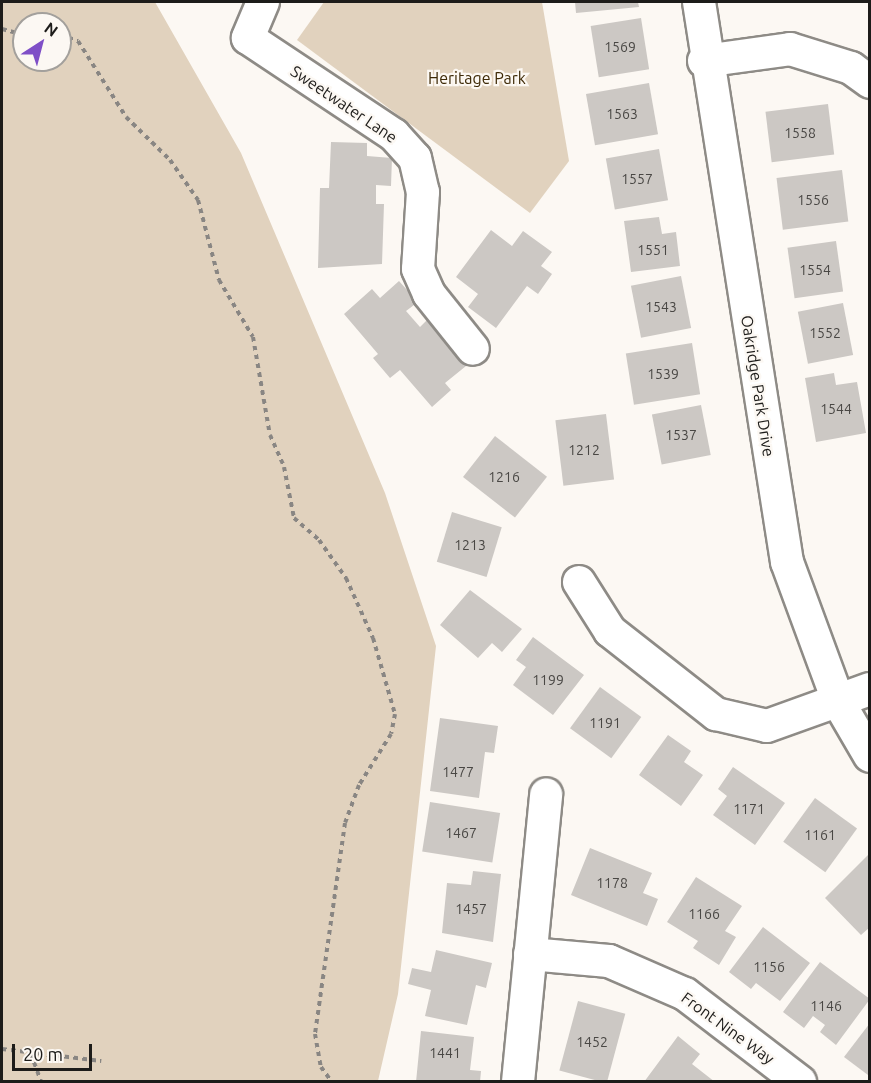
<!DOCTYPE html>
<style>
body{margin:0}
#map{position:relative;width:871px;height:1083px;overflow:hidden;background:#fcf8f3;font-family:Ubuntu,sans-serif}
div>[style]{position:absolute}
.green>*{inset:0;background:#e1d2be}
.building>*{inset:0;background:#ccc8c4;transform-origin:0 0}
.path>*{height:4px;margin-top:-2px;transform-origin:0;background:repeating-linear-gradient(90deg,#898683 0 4.5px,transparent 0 9px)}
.roads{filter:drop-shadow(2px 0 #8e8b86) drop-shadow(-2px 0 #8e8b86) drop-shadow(0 2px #8e8b86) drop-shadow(0 -2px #8e8b86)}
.minor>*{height:32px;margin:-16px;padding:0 16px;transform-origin:16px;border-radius:16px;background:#fff}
span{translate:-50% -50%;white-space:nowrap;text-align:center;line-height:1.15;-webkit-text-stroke:4.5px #fcf8f3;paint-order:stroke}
.number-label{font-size:14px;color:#494744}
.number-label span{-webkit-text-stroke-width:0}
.park-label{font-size:16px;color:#3d2906}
.street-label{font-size:16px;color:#1d1c1a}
.frame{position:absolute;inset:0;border:3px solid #1d1c1a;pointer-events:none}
.north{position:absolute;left:12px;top:12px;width:60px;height:60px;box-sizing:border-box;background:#fcf8f3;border:2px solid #a3a09c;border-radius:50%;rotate:36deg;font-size:16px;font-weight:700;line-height:24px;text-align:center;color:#1d1c1a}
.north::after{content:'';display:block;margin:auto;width:21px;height:27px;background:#7f4fc7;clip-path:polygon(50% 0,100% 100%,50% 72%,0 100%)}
.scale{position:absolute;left:12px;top:1044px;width:80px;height:27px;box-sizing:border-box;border:3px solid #1d1c1a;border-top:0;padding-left:8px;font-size:18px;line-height:21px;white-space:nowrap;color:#1d1c1a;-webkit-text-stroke:4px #fcf8f3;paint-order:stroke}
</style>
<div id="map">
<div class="green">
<i style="clip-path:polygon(evenodd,2px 2px,155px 2px,241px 153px,385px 493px,436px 646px,398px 994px,378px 1081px,2px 1081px,2px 2px,24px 24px,60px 24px,60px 60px,24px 60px,24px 24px)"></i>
<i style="clip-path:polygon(324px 2px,542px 2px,569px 161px,530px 213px,297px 40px)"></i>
</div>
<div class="building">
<i style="clip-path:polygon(575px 2px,638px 2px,639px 7px,576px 13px)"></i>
<i style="left:641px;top:18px;width:52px;height:51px;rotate:81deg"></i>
<i style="left:649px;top:83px;width:52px;height:64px;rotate:80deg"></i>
<i style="left:828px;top:104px;width:51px;height:63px;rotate:83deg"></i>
<i style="clip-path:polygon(331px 142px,367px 143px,367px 156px,392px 158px,391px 186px,376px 185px,376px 204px,384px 204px,382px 264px,318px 268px,320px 188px,329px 188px)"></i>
<i style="left:659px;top:149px;width:52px;height:54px;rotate:80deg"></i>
<i style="left:842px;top:170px;width:52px;height:66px;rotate:83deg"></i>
<i style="clip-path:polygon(659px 217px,662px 234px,676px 232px,680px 266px,631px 272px,624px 221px)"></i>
<i style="clip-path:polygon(491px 230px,512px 246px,523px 231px,552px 252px,541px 266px,552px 274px,538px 294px,527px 286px,496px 328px,468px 307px,478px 294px,456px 277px)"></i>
<i style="left:836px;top:241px;width:51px;height:49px;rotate:82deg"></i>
<i style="left:681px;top:276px;width:53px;height:51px;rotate:79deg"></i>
<i style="clip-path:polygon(399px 281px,418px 302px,406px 311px,420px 327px,427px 320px,466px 366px,445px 383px,451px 390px,432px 407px,400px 370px,390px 378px,373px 358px,378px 354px,344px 314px,372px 289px,380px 298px)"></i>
<i style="left:843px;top:303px;width:53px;height:46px;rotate:79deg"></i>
<i style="left:692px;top:343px;width:52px;height:67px;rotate:81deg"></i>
<i style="clip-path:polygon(834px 373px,836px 385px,857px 382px,866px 433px,816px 442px,805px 378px)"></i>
<i style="left:701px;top:405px;width:51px;height:50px;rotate:79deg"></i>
<i style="left:606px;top:414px;width:66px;height:51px;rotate:83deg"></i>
<i style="left:495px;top:436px;width:66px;height:52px;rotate:38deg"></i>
<i style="left:452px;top:512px;width:52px;height:52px;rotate:17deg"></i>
<i style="clip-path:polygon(470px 590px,522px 629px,502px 652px,492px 643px,478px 658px,440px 625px)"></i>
<i style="clip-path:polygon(533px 637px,584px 675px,553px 715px,513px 685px,526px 667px,516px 660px)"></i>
<i style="left:600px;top:687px;width:51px;height:51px;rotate:36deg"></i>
<i style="clip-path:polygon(440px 718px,498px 726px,494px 753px,485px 752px,479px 798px,430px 791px)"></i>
<i style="clip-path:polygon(668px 735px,691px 751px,684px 762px,703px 775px,681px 806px,639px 775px)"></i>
<i style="clip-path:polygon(733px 767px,785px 803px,755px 845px,713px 815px,727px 796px,718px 789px)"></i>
<i style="left:815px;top:798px;width:52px;height:54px;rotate:36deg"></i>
<i style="left:430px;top:802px;width:71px;height:50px;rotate:9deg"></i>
<i style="clip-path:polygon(590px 848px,652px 873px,643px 893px,658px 899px,647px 926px,571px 895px)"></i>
<i style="clip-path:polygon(870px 853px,870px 927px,861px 935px,825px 898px)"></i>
<i style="clip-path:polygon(473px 871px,501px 874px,493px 942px,442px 933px,447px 883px,471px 885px)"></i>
<i style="clip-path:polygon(696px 877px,742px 906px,725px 931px,736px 937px,719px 965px,693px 948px,698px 941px,667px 922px)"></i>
<i style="clip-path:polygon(763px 927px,810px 963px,780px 1001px,756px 983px,751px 989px,729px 972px)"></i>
<i style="clip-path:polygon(436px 950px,492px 963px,486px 988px,476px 985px,467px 1025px,425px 1016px,431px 990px,408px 984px,412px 968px,431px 972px)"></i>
<i style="clip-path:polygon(820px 962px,870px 999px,836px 1045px,820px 1032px,825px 1025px,813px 1016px,804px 1028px,783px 1012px)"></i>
<i style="left:578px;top:1001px;width:49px;height:72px;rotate:15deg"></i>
<i style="clip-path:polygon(870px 1023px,870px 1073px,868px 1075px,844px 1057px)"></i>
<i style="clip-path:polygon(421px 1031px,474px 1037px,470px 1070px,481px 1071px,480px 1082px,416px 1082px)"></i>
<i style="clip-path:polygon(678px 1036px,700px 1054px,692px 1064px,715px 1082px,644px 1082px)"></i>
</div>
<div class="path">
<i style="left:2px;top:29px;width:23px;rotate:15deg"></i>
<i style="left:60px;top:35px;width:19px;rotate:18deg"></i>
<i style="left:78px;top:41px;width:90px;rotate:57.7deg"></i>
<i style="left:126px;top:117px;width:62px;rotate:44.3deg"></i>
<i style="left:170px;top:160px;width:49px;rotate:55deg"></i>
<i style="left:198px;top:200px;width:83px;rotate:75.3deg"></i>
<i style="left:219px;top:280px;width:66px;rotate:59.2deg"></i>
<i style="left:253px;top:337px;width:99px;rotate:80.2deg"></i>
<i style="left:270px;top:435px;width:35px;rotate:66deg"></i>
<i style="left:284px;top:467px;width:52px;rotate:78.9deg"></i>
<i style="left:294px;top:518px;width:33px;rotate:41deg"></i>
<i style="left:319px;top:540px;width:47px;rotate:54.6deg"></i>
<i style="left:346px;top:578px;width:66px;rotate:65.8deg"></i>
<i style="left:373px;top:638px;width:79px;rotate:73.9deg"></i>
<i style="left:395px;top:714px;width:20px;rotate:101deg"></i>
<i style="left:391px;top:734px;width:60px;rotate:122.1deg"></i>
<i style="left:359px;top:785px;width:40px;rotate:110.2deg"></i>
<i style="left:345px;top:823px;width:213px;rotate:98.1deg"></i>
<i style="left:315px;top:1034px;width:34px;rotate:80deg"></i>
<i style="left:321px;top:1067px;width:19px;rotate:54deg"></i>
<i style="left:2px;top:1049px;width:100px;rotate:6.9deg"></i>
<i style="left:31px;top:1054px;width:30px;rotate:70deg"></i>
</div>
<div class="roads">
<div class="minor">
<i style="left:263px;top:2px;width:39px;rotate:113deg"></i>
<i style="left:248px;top:38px;width:175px;rotate:33.6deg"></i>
<i style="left:394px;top:135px;width:31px;rotate:48deg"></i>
<i style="left:415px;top:158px;width:35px;rotate:77deg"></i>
<i style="left:423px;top:192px;width:77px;rotate:93.7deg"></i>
<i style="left:418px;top:269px;width:27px;rotate:66deg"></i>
<i style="left:429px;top:294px;width:70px;rotate:51.3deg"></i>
<i style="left:699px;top:2px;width:567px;rotate:81.07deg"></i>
<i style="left:787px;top:562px;width:150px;rotate:69.8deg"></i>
<i style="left:839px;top:703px;width:61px;rotate:59.7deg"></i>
<i style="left:704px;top:61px;width:87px;rotate:-7.9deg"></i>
<i style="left:790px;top:49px;width:64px;rotate:17.3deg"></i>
<i style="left:851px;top:68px;width:24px;rotate:36deg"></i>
<i style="left:579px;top:582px;width:58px;rotate:57.7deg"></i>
<i style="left:610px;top:631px;width:135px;rotate:38.1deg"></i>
<i style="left:716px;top:714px;width:52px;rotate:13.2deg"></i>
<i style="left:767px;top:726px;width:109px;rotate:-19.8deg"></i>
<i style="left:530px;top:954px;width:79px;rotate:5.1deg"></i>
<i style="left:609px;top:961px;width:83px;rotate:23.5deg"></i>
<i style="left:685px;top:994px;width:145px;rotate:37.4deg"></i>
<i style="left:518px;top:1082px;width:289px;rotate:-84.4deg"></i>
</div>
</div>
<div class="number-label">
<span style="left:620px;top:47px">1569</span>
<span style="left:622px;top:114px">1563</span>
<span style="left:800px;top:133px">1558</span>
<span style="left:637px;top:179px">1557</span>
<span style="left:813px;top:200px">1556</span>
<span style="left:653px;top:250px">1551</span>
<span style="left:815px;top:270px">1554</span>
<span style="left:661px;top:307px">1543</span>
<span style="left:825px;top:333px">1552</span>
<span style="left:663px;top:374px">1539</span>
<span style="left:836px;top:409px">1544</span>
<span style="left:681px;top:435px">1537</span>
<span style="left:584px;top:450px">1212</span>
<span style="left:504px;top:477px">1216</span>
<span style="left:470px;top:545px">1213</span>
<span style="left:548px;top:680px">1199</span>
<span style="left:605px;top:723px">1191</span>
<span style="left:458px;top:772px">1477</span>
<span style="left:749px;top:809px">1171</span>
<span style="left:461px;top:833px">1467</span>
<span style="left:820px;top:835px">1161</span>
<span style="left:612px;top:883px">1178</span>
<span style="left:471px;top:909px">1457</span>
<span style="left:704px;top:914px">1166</span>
<span style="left:769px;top:967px">1156</span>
<span style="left:826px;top:1006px">1146</span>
<span style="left:592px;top:1042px">1452</span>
<span style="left:445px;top:1053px">1441</span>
</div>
<div class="park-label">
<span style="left:477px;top:78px">Heritage Park</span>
</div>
<div class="street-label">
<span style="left:344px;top:104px;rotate:34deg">Sweetwater Lane</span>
<span style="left:758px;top:386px;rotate:81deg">Oakridge Park Drive</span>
<span style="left:728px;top:1028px;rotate:36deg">Front Nine Way</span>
</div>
<div class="frame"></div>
<div class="north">N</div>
<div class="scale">20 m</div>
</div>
